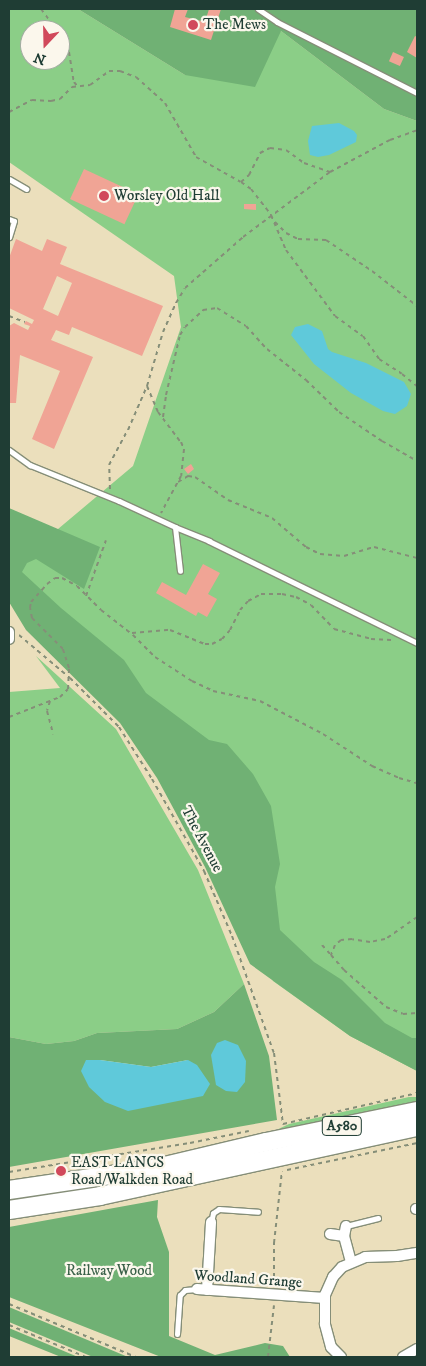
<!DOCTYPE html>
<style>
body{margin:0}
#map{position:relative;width:426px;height:1366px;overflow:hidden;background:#ebdfbc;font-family:"IM FELL DW Pica",serif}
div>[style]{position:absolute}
.green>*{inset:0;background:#8bce87}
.forest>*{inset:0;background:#70b174}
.water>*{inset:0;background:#5fc9da}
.building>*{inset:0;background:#f0a495;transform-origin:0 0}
.path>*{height:2px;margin-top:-1px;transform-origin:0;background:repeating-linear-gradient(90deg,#858e78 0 4px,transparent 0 8px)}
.roads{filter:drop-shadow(1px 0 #858e78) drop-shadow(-1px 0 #858e78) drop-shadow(0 1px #858e78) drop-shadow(0 -1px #858e78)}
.lane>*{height:5px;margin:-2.5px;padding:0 2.5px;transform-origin:2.5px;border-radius:2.5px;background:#fff}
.street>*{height:10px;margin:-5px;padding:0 5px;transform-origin:5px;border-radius:5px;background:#fff}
.highway>*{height:18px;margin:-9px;padding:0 9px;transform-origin:9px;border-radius:9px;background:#fff}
.dots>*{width:14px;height:14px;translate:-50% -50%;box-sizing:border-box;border:2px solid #fbf7ec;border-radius:50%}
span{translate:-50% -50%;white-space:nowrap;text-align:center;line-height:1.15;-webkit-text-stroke:4.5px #fbf7ec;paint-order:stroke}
.shield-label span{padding:1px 4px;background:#fbf7ec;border:1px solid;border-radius:4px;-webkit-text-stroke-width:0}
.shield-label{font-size:14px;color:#1f3d34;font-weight:700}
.poi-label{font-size:15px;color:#1f3d34}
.left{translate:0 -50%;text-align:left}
.street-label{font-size:15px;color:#1f3d34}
.park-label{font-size:15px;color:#3a6149}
.frame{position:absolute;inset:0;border:10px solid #1f3d34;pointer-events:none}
.north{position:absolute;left:20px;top:20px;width:50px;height:50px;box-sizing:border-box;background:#fbf7ec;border:1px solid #a3ada2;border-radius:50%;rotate:201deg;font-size:14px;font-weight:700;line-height:20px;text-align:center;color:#1f3d34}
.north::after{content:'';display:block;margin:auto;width:18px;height:22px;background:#d1495b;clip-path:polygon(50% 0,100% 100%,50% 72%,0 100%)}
</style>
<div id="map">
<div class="green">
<i style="clip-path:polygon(evenodd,9px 9px,78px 9px,185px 75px,281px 31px,384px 109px,417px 121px,417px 1071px,350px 1036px,273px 981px,194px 811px,14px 566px,133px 466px,181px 327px,174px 276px,9px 162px,9px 9px,30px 30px,60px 30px,60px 60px,30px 60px,30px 30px)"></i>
<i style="clip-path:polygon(36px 656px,116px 729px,198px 870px,244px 984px,214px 1012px,177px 1029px,97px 1033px,74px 1041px,46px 1044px,9px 1037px,9px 692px,60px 688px)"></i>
<i style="clip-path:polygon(409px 1097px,417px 1097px,417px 1105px,270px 1133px,289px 1124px)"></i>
</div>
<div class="forest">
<i style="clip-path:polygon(78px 9px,417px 9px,417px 121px,384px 109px,281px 31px,255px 87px,185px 75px)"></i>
<i style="clip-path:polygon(9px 508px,100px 547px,84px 589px,36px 559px,27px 563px,22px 572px,61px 608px,124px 660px,146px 693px,209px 740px,227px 744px,253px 774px,271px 806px,280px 864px,275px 887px,280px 930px,314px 962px,342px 980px,385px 1023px,412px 1038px,417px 1038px,417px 1071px,350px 1036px,250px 964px,205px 867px,157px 778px,120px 723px,26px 630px,9px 602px)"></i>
<i style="clip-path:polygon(evenodd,244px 984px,269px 1056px,277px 1120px,9px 1167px,9px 1037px,46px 1044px,74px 1041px,97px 1033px,177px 1029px,214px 1012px,244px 984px,100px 1060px,151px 1067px,188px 1060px,105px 1102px,100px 1060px)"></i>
<i style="clip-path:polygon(158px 1200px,157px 1217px,169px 1252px,169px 1336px,215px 1355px,265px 1343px,283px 1346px,290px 1357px,161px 1357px,9px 1297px,9px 1227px)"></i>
<i style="clip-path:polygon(9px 1307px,128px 1357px,93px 1357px,9px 1322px)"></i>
<i style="clip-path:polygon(9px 1328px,78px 1357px,61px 1357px,9px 1336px)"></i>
</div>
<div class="water">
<i style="clip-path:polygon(339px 123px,354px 131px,357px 135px,356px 142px,329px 155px,318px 157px,310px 155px,308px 141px,312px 126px)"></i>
<i style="clip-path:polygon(308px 324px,322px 331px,328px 349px,332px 352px,366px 363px,404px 382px,411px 394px,407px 406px,395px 414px,383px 411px,351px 393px,314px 364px,291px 335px,295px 327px)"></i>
<i style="clip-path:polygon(225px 1040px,238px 1045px,246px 1061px,245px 1082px,237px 1092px,226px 1091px,216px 1085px,211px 1055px,217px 1043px)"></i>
<i style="clip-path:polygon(86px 1060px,100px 1060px,151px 1067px,188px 1060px,197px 1065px,210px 1084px,203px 1096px,128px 1111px,105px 1102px,89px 1087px,81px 1071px)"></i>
</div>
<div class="building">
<i style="clip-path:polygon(175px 9px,188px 9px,185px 17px,205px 22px,209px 9px,221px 9px,211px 40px,170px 27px)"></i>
<i style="clip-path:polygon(415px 36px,417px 37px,417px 58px,407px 52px)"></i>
<i style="left:393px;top:52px;width:12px;height:10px;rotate:24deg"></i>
<i style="left:84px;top:169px;width:60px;height:33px;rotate:25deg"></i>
<i style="clip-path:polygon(244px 204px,256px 204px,256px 210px,244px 209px)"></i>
<i style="clip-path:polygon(evenodd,16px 239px,42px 251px,47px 239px,67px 247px,60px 264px,163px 306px,142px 356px,72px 327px,69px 335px,56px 330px,51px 340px,93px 357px,54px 449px,32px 439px,60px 371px,20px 355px,16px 403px,9px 403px,9px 326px,14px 323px,28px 330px,30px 326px,24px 324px,26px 321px,32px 324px,34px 320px,9px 308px,9px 258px,16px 239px,57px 276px,72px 283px,58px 316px,43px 309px,57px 276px)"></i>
<i style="clip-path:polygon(191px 464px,194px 469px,188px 474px,184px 469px)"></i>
<i style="clip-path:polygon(203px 564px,220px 573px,208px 594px,217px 599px,207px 617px,198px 612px,196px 616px,156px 593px,162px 582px,186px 595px)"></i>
</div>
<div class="path">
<i style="left:41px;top:9px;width:26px;rotate:53deg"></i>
<i style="left:60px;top:36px;width:18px;rotate:61deg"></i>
<i style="left:69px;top:52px;width:30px;rotate:81deg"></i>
<i style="left:74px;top:82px;width:6px;rotate:51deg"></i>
<i style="left:9px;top:112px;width:26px;rotate:-28deg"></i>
<i style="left:32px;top:100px;width:19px;rotate:3deg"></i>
<i style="left:51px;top:101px;width:9px;rotate:-13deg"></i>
<i style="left:60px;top:99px;width:17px;rotate:-45deg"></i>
<i style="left:72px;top:87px;width:18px;rotate:-6deg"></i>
<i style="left:90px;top:85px;width:24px;rotate:-36deg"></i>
<i style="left:109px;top:71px;width:11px"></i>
<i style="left:120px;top:71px;width:17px;rotate:21deg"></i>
<i style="left:136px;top:77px;width:39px;rotate:42deg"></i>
<i style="left:165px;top:103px;width:62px;rotate:60.1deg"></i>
<i style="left:196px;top:157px;width:51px;rotate:29.1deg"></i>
<i style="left:241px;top:182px;width:12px;rotate:35deg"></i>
<i style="left:251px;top:189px;width:33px;rotate:52deg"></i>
<i style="left:271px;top:215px;width:38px;rotate:67deg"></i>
<i style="left:286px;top:250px;width:82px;rotate:53.4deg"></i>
<i style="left:335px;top:316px;width:34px;rotate:36deg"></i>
<i style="left:363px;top:336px;width:28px;rotate:55deg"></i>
<i style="left:379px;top:359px;width:27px;rotate:33deg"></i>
<i style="left:402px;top:374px;width:19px;rotate:39deg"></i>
<i style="left:241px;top:182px;width:11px;rotate:-41deg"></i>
<i style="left:249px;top:175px;width:25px;rotate:-63deg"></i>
<i style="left:260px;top:153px;width:11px;rotate:-27deg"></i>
<i style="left:270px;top:148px;width:16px;rotate:7deg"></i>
<i style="left:286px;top:150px;width:22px;rotate:36deg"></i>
<i style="left:304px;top:163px;width:28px;rotate:19deg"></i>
<i style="left:275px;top:222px;width:16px;rotate:45deg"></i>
<i style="left:286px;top:233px;width:13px;rotate:27deg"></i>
<i style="left:298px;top:239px;width:28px;rotate:2deg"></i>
<i style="left:326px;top:240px;width:55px;rotate:34deg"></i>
<i style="left:372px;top:271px;width:57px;rotate:37.9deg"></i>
<i style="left:9px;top:316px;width:17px;rotate:21deg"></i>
<i style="left:147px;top:386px;width:28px;rotate:67deg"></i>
<i style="left:158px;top:412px;width:38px;rotate:53deg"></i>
<i style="left:181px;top:442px;width:8px;rotate:67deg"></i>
<i style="left:184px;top:449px;width:27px;rotate:96deg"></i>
<i style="left:181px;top:476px;width:42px;rotate:118.4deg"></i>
<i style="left:163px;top:417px;width:22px;rotate:-82deg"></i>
<i style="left:166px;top:395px;width:62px;rotate:-76.9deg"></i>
<i style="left:180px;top:335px;width:9px;rotate:-58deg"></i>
<i style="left:185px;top:327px;width:25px;rotate:-43deg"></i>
<i style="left:203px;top:310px;width:14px;rotate:-8deg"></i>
<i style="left:217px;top:308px;width:34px;rotate:32deg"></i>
<i style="left:246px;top:326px;width:31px;rotate:48deg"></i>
<i style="left:267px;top:349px;width:50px;rotate:38.5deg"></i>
<i style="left:306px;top:380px;width:46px;rotate:44.1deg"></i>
<i style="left:339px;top:412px;width:52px;rotate:34deg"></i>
<i style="left:382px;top:441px;width:40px;rotate:29.7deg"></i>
<i style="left:178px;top:482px;width:12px;rotate:-31deg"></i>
<i style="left:188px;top:476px;width:7px;rotate:8deg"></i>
<i style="left:195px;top:477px;width:40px;rotate:34.9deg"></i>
<i style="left:228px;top:500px;width:48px;rotate:22.2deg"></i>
<i style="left:272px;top:518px;width:45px;rotate:40.5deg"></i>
<i style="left:306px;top:547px;width:16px;rotate:27deg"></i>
<i style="left:320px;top:554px;width:24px;rotate:5deg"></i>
<i style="left:344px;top:556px;width:31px;rotate:-17deg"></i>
<i style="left:374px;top:547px;width:44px;rotate:14.3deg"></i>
<i style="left:110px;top:489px;width:24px;rotate:-92deg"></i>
<i style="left:109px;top:465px;width:40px;rotate:-62deg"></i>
<i style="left:128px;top:430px;width:48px;rotate:-66.6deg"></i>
<i style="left:147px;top:386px;width:56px;rotate:-73.5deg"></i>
<i style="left:163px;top:332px;width:32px;rotate:-66deg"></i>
<i style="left:176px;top:303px;width:17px;rotate:-59deg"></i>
<i style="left:185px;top:288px;width:77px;rotate:-41.3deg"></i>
<i style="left:243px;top:237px;width:109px;rotate:-36.8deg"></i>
<i style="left:330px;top:172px;width:68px;rotate:-28.1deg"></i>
<i style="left:390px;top:140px;width:29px;rotate:-20deg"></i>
<i style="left:86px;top:596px;width:59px;rotate:-70.3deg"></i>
<i style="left:132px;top:633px;width:38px;rotate:-5deg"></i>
<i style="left:170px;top:630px;width:38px;rotate:22deg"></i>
<i style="left:205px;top:644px;width:7px"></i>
<i style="left:212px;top:644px;width:11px;rotate:-27deg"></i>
<i style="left:222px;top:639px;width:12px;rotate:-48deg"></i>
<i style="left:230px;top:630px;width:22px;rotate:-63deg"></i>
<i style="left:240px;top:610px;width:12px;rotate:-48deg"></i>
<i style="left:248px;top:601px;width:15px;rotate:-28deg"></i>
<i style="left:261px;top:594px;width:21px"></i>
<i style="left:282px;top:594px;width:14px;rotate:12deg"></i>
<i style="left:296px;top:597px;width:17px;rotate:28deg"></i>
<i style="left:311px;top:605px;width:33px;rotate:46deg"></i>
<i style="left:334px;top:629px;width:38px;rotate:15deg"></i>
<i style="left:371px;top:639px;width:20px;rotate:3deg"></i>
<i style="left:19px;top:635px;width:67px;rotate:40.1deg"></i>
<i style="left:70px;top:678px;width:69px;rotate:45deg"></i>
<i style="left:119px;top:727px;width:62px;rotate:57.6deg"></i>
<i style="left:152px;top:779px;width:106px;rotate:60.5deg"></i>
<i style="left:204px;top:871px;width:71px;rotate:66.7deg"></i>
<i style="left:232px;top:936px;width:124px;rotate:70.3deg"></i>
<i style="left:274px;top:1053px;width:72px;rotate:82.8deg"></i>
<i style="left:50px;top:701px;width:10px;rotate:107deg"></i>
<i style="left:47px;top:711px;width:24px;rotate:75deg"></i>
<i style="left:9px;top:717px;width:55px;rotate:-21.4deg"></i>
<i style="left:60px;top:697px;width:11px;rotate:-45deg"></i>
<i style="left:68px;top:689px;width:21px;rotate:-87deg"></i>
<i style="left:69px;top:668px;width:20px;rotate:-108deg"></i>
<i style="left:63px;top:649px;width:44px;rotate:-135deg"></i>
<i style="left:32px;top:618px;width:10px;rotate:-101deg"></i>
<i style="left:30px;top:608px;width:6px;rotate:-81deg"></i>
<i style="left:31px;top:602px;width:24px;rotate:-48deg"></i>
<i style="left:47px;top:584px;width:10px;rotate:-37deg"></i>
<i style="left:55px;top:578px;width:7px"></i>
<i style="left:62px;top:578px;width:17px;rotate:28deg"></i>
<i style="left:77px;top:586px;width:34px;rotate:45deg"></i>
<i style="left:101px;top:610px;width:41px;rotate:38deg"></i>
<i style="left:133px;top:635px;width:31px;rotate:45deg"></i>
<i style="left:155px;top:657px;width:44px;rotate:33deg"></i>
<i style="left:192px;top:681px;width:23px;rotate:25deg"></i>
<i style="left:213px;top:691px;width:48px;rotate:12deg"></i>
<i style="left:260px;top:701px;width:71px;rotate:27.6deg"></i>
<i style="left:323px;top:734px;width:59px;rotate:33.1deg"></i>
<i style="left:372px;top:766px;width:30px;rotate:24deg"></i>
<i style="left:399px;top:778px;width:19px;rotate:16deg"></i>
<i style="left:417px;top:917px;width:39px;rotate:145deg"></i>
<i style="left:385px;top:939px;width:15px;rotate:169deg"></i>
<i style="left:370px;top:942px;width:18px;rotate:-171deg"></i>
<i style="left:352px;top:939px;width:11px;rotate:175deg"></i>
<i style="left:341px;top:940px;width:8px;rotate:140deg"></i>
<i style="left:335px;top:945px;width:11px;rotate:112deg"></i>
<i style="left:331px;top:955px;width:20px;rotate:49deg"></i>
<i style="left:344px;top:970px;width:56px;rotate:41.4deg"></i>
<i style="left:386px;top:1007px;width:18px;rotate:22deg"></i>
<i style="left:403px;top:1014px;width:14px;rotate:-4deg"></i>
<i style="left:322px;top:945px;width:13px;rotate:48deg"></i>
<i style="left:283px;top:1124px;width:138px;rotate:-13deg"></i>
<i style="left:287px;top:1170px;width:133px;rotate:-11.7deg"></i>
<i style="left:9px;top:1172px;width:183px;rotate:-9.1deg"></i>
<i style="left:190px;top:1143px;width:60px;rotate:-11.5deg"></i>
<i style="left:274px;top:1285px;width:42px;rotate:-90deg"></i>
<i style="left:274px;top:1243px;width:72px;rotate:-83.7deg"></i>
<i style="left:9px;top:1304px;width:138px;rotate:22.7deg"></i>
<i style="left:9px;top:1325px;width:83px;rotate:22.6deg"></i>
<i style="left:268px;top:1357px;width:52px;rotate:-83.4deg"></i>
</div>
<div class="roads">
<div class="lane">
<i style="left:258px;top:9px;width:23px;rotate:34deg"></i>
<i style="left:277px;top:22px;width:157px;rotate:26.9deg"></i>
<i style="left:9px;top:179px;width:20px;rotate:30deg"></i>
<i style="left:9px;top:219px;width:5px;rotate:22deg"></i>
<i style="left:14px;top:221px;width:17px;rotate:107deg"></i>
<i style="left:9px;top:450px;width:26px;rotate:36deg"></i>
<i style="left:30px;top:465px;width:96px;rotate:22deg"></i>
<i style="left:119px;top:501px;width:62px;rotate:24.9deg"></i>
<i style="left:175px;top:527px;width:44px;rotate:83.5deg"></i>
<i style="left:175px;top:527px;width:37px;rotate:22deg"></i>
<i style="left:209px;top:541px;width:232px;rotate:26.1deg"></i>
<i style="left:211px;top:1222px;width:9px;rotate:-77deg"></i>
<i style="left:213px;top:1213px;width:7px;rotate:-34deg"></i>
<i style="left:219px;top:1209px;width:39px;rotate:4deg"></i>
<i style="left:346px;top:1226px;width:33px;rotate:-14deg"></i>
<i style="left:177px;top:1334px;width:39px;rotate:-86deg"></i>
<i style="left:180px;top:1295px;width:7px;rotate:-45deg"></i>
<i style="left:185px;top:1290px;width:12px;rotate:-5deg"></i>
</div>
<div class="street">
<i style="left:9px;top:632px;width:7px;rotate:90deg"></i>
<i style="left:416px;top:1209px;width:1px"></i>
<i style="left:346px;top:1226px;width:10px;rotate:101deg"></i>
<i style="left:344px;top:1236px;width:27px;rotate:75deg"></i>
<i style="left:330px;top:1234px;width:14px;rotate:8deg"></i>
<i style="left:197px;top:1289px;width:128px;rotate:4deg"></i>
<i style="left:207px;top:1290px;width:68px;rotate:-86.6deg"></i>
<i style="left:341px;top:1357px;width:14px;rotate:-135deg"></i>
<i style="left:331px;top:1347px;width:24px;rotate:-105deg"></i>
<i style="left:325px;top:1324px;width:29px;rotate:-90deg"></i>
<i style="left:325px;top:1295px;width:20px;rotate:-66deg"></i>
<i style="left:333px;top:1277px;width:13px;rotate:-48deg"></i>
<i style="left:342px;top:1267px;width:25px;rotate:-23deg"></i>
<i style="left:365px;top:1257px;width:32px;rotate:-2deg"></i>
<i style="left:397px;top:1256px;width:20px;rotate:-9deg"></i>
<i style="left:403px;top:1357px;width:16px;rotate:-30deg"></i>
</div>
<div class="highway">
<i style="left:9px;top:1190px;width:145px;rotate:-8.4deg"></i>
<i style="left:152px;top:1169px;width:117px;rotate:-13.3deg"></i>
<i style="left:266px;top:1142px;width:154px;rotate:-11.6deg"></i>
<i style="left:9px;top:1210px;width:92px;rotate:-8.7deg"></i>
<i style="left:100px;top:1196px;width:324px;rotate:-12.3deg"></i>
</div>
</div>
<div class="dots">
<i style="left:193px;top:25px;background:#d1495b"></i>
<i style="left:104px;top:196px;background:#d1495b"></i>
<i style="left:61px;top:1171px;background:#d1495b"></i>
</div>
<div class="shield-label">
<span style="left:342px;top:1126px">A580</span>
</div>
<div class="poi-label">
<span class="left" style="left:203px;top:25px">The Mews</span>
<span class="left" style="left:114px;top:196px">Worsley Old Hall</span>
<span class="left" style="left:71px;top:1171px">EAST LANCS<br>Road/Walkden Road</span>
</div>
<div class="street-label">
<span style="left:202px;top:839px;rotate:62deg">The Avenue</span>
<span style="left:248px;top:1279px;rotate:4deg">Woodland Grange</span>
</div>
<div class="park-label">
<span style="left:109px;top:1271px">Railway Wood</span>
</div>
<div class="frame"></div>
<div class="north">N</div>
</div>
